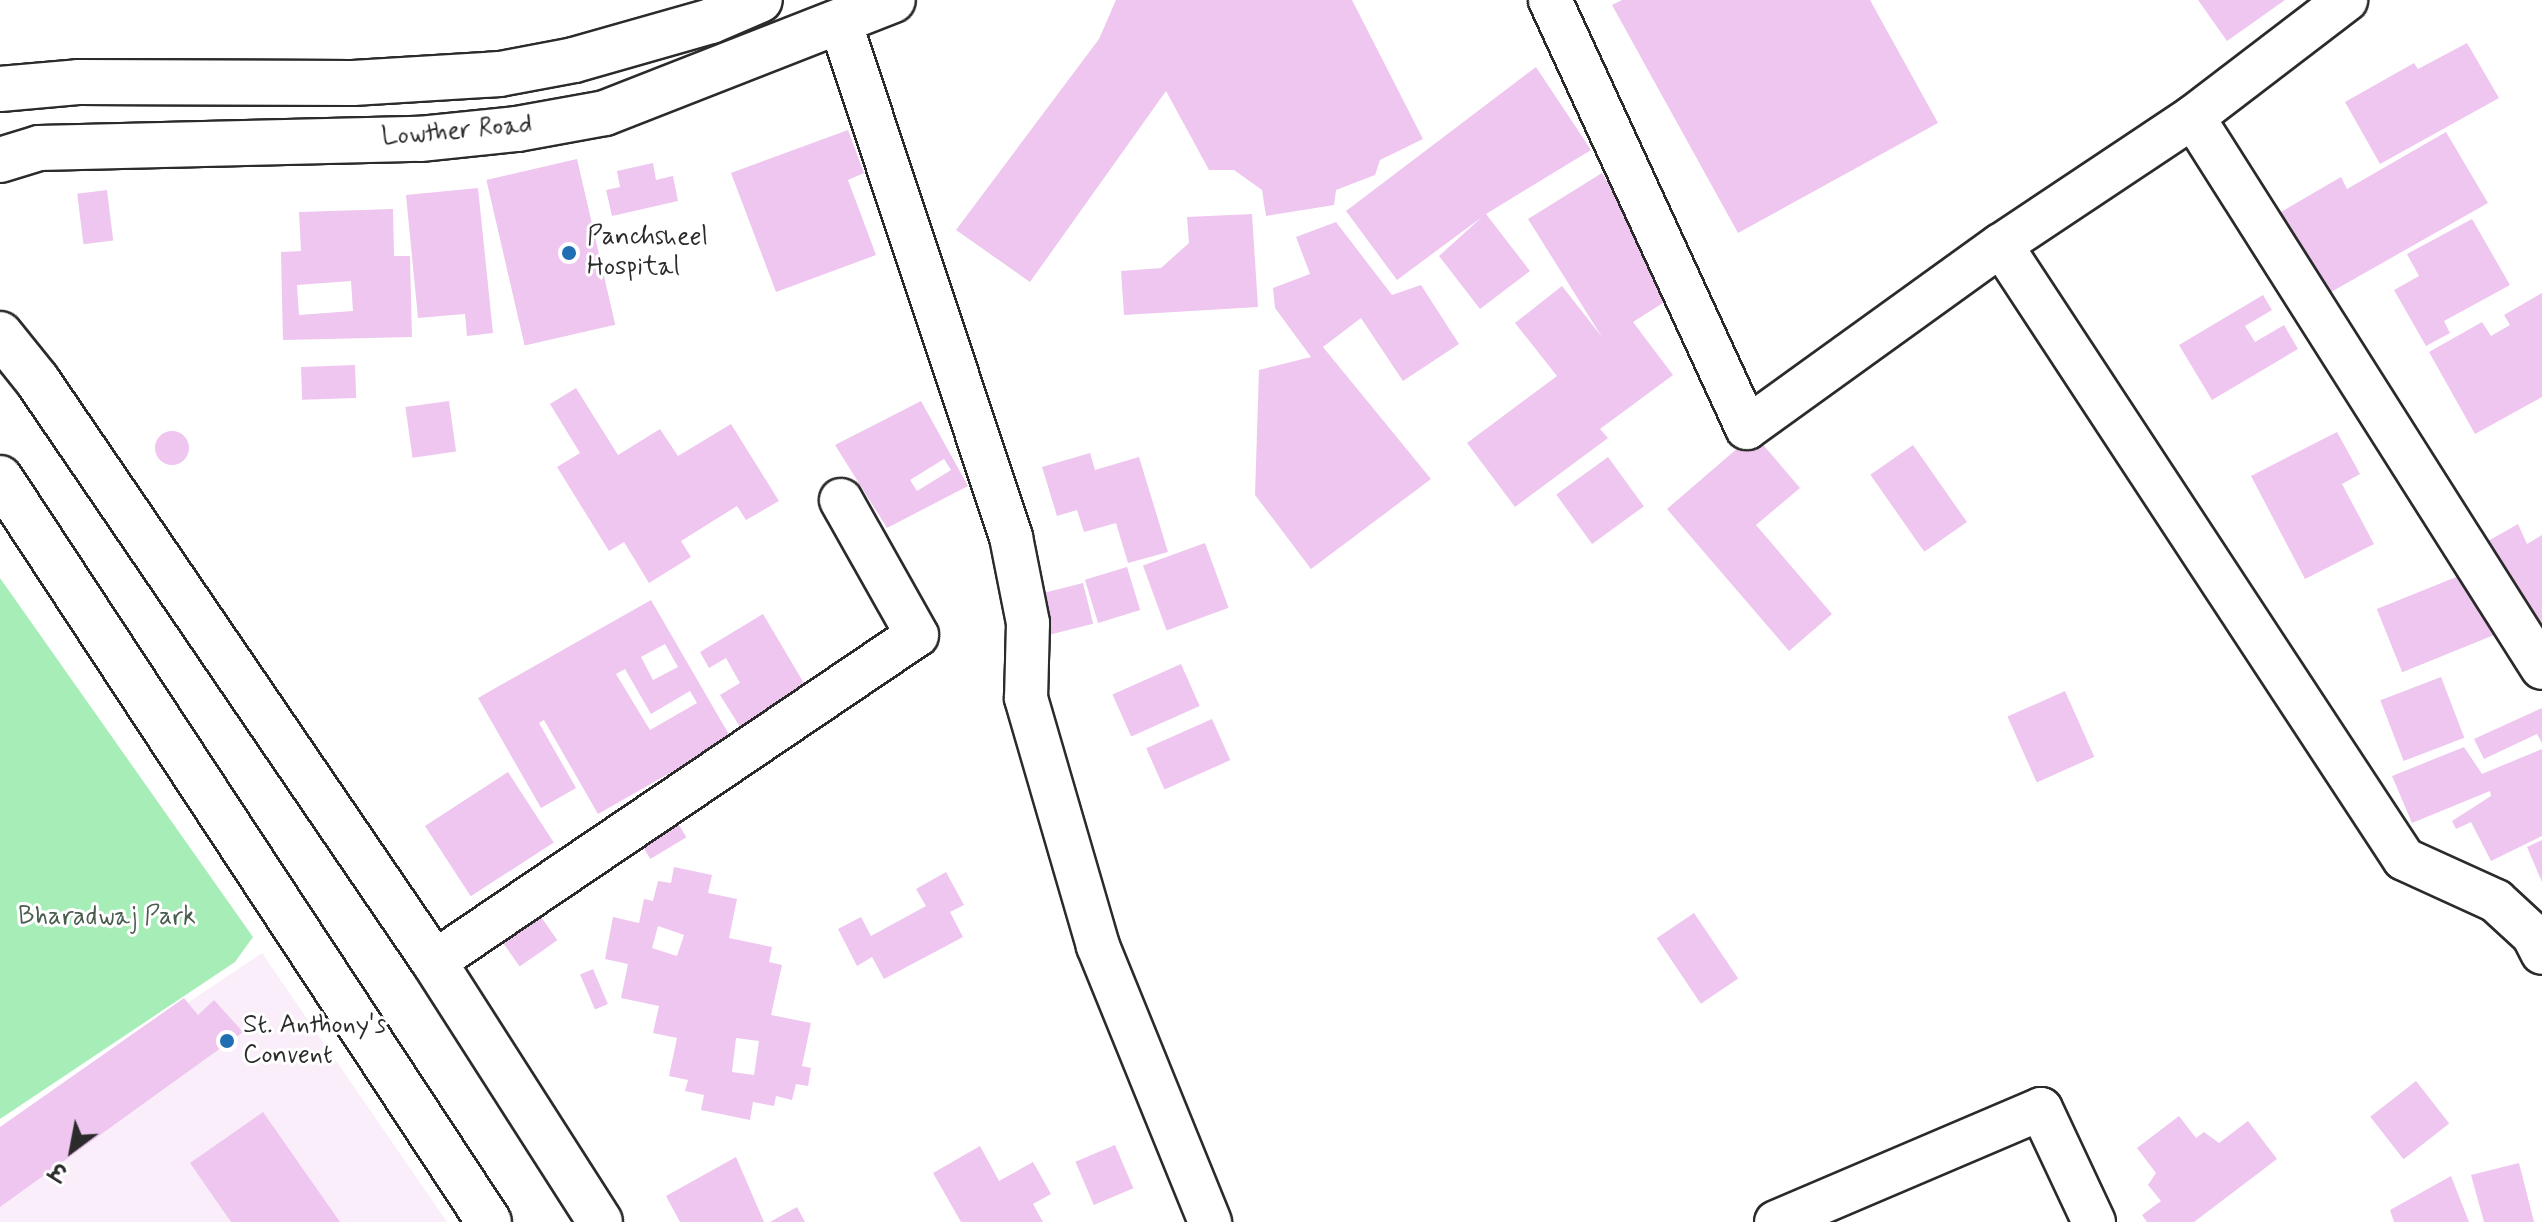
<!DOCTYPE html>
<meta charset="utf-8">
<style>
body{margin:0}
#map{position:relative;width:2542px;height:1222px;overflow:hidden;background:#fff;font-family:Mynerve,"Playpen Sans Deva",sans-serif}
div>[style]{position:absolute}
.built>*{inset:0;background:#faeefa}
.green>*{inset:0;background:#a7edb8}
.building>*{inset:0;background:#eec6ef;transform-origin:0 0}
.round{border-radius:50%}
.roads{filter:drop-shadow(2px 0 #2b2b2b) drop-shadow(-2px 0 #2b2b2b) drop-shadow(0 2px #2b2b2b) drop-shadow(0 -2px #2b2b2b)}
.street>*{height:42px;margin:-21px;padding:0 21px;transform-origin:21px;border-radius:21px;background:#fff}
.secondary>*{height:44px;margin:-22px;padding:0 22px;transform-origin:22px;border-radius:22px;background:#fff}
.primary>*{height:44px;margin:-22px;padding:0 22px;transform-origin:22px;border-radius:22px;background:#fff}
.dots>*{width:22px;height:22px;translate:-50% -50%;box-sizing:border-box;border:4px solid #fff;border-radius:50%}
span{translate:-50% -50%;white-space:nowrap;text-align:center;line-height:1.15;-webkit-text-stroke:6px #fff;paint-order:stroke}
.street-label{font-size:26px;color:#2b2b2b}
.poi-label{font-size:26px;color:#2b2b2b}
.left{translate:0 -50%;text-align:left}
.park-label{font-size:26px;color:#4a5c4e}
.north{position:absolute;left:32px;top:1110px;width:80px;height:80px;-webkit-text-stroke:6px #fff;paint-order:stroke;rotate:212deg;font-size:22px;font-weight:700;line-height:32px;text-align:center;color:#2b2b2b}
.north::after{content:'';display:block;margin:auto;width:28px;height:36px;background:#2b2b2b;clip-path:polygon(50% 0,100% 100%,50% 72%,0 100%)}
</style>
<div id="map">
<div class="built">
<i style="clip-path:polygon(262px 953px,447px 1222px,0 1222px,0 1128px)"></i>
</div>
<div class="green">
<i style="clip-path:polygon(0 578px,253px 937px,235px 962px,0 1119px)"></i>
</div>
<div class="building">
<i style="clip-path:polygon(1116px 0,1352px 0,1423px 139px,1380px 160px,1375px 175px,1336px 190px,1334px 205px,1266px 216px,1262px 190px,1234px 170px,1209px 170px,1166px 91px,1030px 282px,956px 230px,1099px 39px)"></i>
<i style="clip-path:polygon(1622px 0,1870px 0,1938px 123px,1738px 233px,1612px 5px)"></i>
<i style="clip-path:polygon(2198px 0,2285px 0,2227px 41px)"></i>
<i style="clip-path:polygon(2467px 43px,2499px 98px,2380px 164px,2345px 102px,2414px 63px,2418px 69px)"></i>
<i style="clip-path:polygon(1536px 67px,1591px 150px,1486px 214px,1530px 271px,1480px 309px,1439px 256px,1482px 217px,1397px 280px,1346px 211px)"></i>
<i style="clip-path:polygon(848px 130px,864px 173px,848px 180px,876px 255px,776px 292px,731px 173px)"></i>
<i style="clip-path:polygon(2446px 132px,2488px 203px,2317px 300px,2269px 219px,2341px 177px,2347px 189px)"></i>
<i style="left:577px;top:159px;width:170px;height:93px;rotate:77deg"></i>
<i style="clip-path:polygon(653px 163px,656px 180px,673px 176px,678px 201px,612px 216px,606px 190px,620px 187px,617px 171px)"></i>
<i style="clip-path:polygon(1602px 173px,1677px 294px,1633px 322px,1673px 375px,1600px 429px,1608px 438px,1515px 507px,1467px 443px,1557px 376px,1515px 323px,1562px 286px,1602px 337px,1528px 219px)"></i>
<i style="clip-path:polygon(478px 188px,493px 333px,467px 336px,465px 314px,418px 318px,406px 195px)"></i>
<i style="left:107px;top:190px;width:51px;height:30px;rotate:83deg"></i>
<i style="clip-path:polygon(evenodd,393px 209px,394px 256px,410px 256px,412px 337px,283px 340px,281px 252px,301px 251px,299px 212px,393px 209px,351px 281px,353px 311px,299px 315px,297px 285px,351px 281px)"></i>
<i style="clip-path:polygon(1252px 214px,1258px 307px,1124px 315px,1121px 271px,1161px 268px,1189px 243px,1187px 217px)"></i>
<i style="clip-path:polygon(2472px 219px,2510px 285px,2444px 321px,2450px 333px,2426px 346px,2394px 290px,2419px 276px,2407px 254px)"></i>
<i style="clip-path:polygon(1336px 222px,1392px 295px,1421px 285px,1459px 344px,1403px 381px,1361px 318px,1323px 347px,1431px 479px,1311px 569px,1255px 495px,1259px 370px,1311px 357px,1275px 308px,1273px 288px,1310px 274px,1296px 237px)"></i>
<i style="clip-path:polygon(2542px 293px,2542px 397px,2475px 434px,2429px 352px,2482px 322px,2491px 336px,2510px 325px,2504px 315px)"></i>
<i style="clip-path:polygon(2263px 295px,2272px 310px,2245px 326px,2255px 342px,2284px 325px,2298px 349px,2212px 400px,2179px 345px)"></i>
<i style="left:355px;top:365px;width:33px;height:54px;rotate:88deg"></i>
<i style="clip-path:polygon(576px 388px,618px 455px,660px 429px,678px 456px,731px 424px,779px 501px,746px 520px,737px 506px,681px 541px,691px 557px,649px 583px,624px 542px,609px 551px,557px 467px,580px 453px,550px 404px)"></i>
<i style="left:449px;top:401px;width:51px;height:44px;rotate:82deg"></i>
<i style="clip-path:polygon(evenodd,921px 401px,968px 486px,887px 528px,835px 445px,921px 401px,944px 459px,951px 470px,917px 491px,910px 480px,944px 459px)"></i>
<i class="round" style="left:155px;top:431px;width:34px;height:34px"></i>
<i style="clip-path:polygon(2337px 432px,2360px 474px,2342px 484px,2374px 544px,2305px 579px,2251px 476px)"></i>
<i style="clip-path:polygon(1754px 434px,1800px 488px,1756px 525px,1832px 614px,1789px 651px,1667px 509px)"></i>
<i style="left:1913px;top:445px;width:94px;height:52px;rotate:55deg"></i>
<i style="clip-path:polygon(1090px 453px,1095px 470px,1139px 457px,1168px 552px,1128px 563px,1116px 523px,1084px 532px,1077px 510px,1057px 516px,1042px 467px)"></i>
<i style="left:1608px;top:457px;width:61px;height:64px;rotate:54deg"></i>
<i style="clip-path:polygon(2518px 524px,2527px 544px,2542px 535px,2542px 650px,2481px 545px)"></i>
<i style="left:1205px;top:543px;width:69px;height:66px;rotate:70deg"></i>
<i style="left:1127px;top:567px;width:45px;height:44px;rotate:73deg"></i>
<i style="left:2476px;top:569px;width:68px;height:107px;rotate:68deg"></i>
<i style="left:1083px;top:583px;width:42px;height:45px;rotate:76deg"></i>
<i style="clip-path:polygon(evenodd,651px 600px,731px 738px,598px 814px,544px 720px,539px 723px,576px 788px,541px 808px,478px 698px,651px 600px,665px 644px,678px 667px,653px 680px,641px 657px,665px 644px,651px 600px,625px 669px,651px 714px,690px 691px,697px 703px,650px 730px,616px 674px,625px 669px)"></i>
<i style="clip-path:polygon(763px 614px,808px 690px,742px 730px,720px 695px,740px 683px,726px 658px,709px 668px,700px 652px)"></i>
<i style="left:1181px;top:664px;width:46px;height:75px;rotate:66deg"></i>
<i style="left:2441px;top:677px;width:65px;height:65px;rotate:69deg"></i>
<i style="left:2065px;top:691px;width:72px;height:63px;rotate:66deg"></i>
<i style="clip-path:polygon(2542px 708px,2542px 743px,2537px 734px,2484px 759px,2474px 739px)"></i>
<i style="left:1212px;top:719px;width:45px;height:72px;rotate:66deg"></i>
<i style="clip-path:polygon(2464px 747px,2482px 774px,2542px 749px,2542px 836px,2491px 861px,2471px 822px,2456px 829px,2452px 821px,2491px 796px,2490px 791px,2412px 823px,2392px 776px)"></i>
<i style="left:508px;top:772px;width:84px;height:99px;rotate:57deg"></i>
<i style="left:673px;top:815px;width:26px;height:42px;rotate:59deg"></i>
<i style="clip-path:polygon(2542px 840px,2542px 882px,2527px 847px)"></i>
<i style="clip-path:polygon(evenodd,674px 867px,712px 875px,708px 893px,737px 899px,729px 938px,772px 947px,769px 962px,782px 965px,771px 1015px,811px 1023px,802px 1066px,811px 1068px,808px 1086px,796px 1084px,792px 1100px,776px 1096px,774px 1106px,753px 1102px,750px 1120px,701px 1110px,704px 1095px,685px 1091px,688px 1080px,669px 1076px,677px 1038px,653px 1033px,659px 1006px,621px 998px,628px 964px,605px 959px,613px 917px,639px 923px,644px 899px,653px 901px,658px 881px,671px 883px,674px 867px,658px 926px,684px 935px,677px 956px,652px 948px,658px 926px,674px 867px,736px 1038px,759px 1041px,754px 1075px,732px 1072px,736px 1038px)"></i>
<i style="clip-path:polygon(946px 872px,964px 905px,950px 912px,963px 937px,884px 979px,872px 957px,857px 966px,838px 929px,861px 917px,871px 936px,926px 906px,916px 889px)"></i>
<i style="left:1694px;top:913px;width:79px;height:45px;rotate:56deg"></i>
<i style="left:539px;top:914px;width:32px;height:46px;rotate:55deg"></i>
<i style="left:593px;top:969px;width:38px;height:14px;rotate:67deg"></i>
<i style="clip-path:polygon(184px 998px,198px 1015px,214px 1000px,243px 1032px,0 1207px,0 1127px)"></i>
<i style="left:2416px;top:1081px;width:54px;height:58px;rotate:52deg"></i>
<i style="clip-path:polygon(263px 1112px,340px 1222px,231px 1222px,190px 1163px)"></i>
<i style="clip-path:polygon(2179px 1116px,2196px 1138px,2204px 1132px,2219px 1143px,2248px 1121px,2277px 1159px,2194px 1222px,2147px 1222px,2142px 1215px,2161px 1201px,2148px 1185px,2156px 1173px,2137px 1148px)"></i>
<i style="left:1115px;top:1145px;width:47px;height:43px;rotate:67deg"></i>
<i style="clip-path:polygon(980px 1146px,999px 1181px,1033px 1162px,1051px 1194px,1033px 1204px,1043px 1222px,961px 1222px,933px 1173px)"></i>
<i style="clip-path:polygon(736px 1157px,764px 1222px,680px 1222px,666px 1196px)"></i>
<i style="clip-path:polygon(2519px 1163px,2534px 1222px,2484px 1222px,2471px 1175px)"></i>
<i style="clip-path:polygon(2451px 1176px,2469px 1222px,2394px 1222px,2390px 1210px)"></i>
<i style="clip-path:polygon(797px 1207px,805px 1222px,770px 1222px)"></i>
</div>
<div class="roads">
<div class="street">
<i style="left:1550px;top:0;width:471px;rotate:65.3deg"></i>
<i style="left:1747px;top:428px;width:313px;rotate:-35.8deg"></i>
<i style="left:2001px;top:245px;width:231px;rotate:-33.7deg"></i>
<i style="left:2193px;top:117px;width:193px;rotate:-37.4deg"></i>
<i style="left:840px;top:22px;width:543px;rotate:71.63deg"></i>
<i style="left:1011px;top:537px;width:88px;rotate:78.8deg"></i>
<i style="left:1028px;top:623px;width:75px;rotate:91.5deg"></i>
<i style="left:1026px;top:698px;width:258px;rotate:73.8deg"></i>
<i style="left:1098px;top:946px;width:298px;rotate:67.9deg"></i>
<i style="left:2193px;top:117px;width:652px;rotate:57.65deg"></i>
<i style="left:2001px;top:245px;width:734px;rotate:56.72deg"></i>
<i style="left:2404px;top:859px;width:101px;rotate:24.5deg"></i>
<i style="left:2496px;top:901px;width:50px;rotate:42.6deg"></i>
<i style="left:2533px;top:935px;width:20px;rotate:63deg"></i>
<i style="left:434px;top:962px;width:583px;rotate:-34.1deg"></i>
<i style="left:917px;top:635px;width:155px;rotate:-119.4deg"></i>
<i style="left:1776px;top:1222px;width:288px;rotate:-23.1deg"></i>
<i style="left:2041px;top:1109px;width:125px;rotate:64.9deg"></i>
</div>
<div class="secondary">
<i style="left:0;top:334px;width:59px;rotate:51.2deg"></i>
<i style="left:37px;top:380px;width:705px;rotate:55.7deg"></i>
<i style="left:434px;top:962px;width:308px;rotate:57.4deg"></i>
<i style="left:0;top:478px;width:890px;rotate:56.68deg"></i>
</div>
<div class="primary">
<i style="left:0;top:89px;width:78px;rotate:-5.1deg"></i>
<i style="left:78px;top:82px;width:275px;rotate:0.2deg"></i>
<i style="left:353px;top:83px;width:147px;rotate:-3.5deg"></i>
<i style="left:500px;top:74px;width:75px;rotate:-10.7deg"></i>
<i style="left:574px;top:60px;width:142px;rotate:-15.9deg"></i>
<i style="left:711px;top:21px;width:53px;rotate:-23.2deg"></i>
<i style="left:0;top:160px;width:41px;rotate:-17.1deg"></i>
<i style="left:39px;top:148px;width:381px;rotate:-1.4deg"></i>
<i style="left:420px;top:139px;width:98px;rotate:-5.9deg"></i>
<i style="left:517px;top:129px;width:89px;rotate:-10.3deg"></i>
<i style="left:605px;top:113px;width:309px;rotate:-21.4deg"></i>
</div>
</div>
<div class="dots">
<i style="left:569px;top:253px;background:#1f6fb2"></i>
<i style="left:227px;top:1041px;background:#1f6fb2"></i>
</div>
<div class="street-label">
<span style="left:457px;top:132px;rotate:-5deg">Lowther Road</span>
</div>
<div class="poi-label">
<span class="left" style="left:587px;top:253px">Panchsheel<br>Hospital</span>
<span class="left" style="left:243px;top:1041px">St. Anthony's<br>Convent</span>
</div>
<div class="park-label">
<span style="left:107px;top:918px">Bharadwaj Park</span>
</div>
<div class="north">उ</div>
</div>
